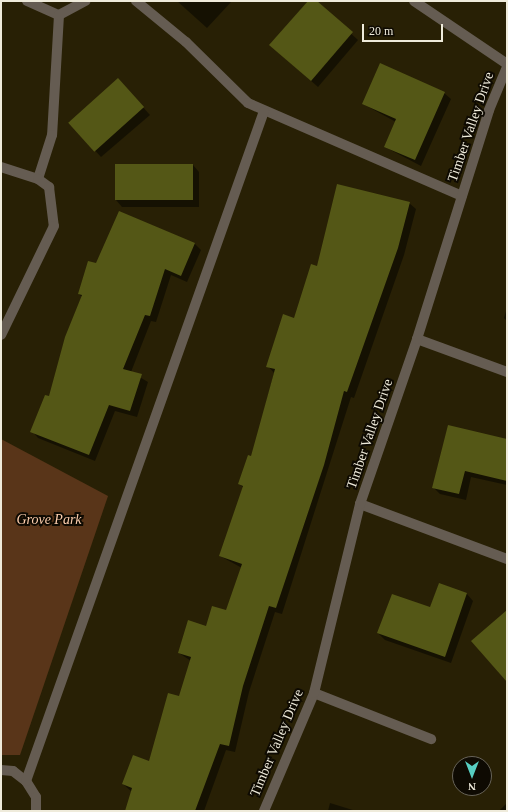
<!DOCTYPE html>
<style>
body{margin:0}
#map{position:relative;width:508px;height:812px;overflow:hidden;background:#282005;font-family:"Times New Roman",serif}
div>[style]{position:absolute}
.green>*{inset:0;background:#593519}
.shadow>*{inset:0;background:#0007}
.building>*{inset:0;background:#545716;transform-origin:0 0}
.lane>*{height:10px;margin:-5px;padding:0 5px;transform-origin:5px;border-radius:5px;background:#655c52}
.street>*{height:10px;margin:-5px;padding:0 5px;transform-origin:5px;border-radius:5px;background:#655c52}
span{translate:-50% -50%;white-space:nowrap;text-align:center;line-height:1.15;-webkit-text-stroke:4px #0e0a02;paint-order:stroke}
.street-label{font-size:14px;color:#efebdb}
.park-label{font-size:14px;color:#fdcead;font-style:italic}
.frame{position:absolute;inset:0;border:2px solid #efebdb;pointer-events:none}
.north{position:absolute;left:452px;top:756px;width:40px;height:40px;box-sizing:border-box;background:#0e0a02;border:1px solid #686459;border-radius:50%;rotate:180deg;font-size:11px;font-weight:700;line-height:16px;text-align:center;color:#efebdb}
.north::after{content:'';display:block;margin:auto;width:14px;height:18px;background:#57cec1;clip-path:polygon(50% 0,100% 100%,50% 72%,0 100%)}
.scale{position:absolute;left:362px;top:24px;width:81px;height:18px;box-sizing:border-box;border:2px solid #efebdb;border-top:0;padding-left:5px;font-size:12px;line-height:14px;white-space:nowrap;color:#efebdb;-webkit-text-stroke:3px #0e0a02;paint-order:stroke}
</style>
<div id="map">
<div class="green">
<i style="clip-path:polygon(1px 439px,108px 496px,20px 755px,1px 755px)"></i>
</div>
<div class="shadow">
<i style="clip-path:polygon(177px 1px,232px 1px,207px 28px)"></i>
<i style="clip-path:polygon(309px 1px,315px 1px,358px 40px,318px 87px,277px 51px)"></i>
<i style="clip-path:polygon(124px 86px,150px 115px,101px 157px,69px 122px)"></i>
<i style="clip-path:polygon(444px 93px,451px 99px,421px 166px,385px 147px,396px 122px,363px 104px)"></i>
<i style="clip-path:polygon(116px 165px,193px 165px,199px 172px,199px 207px,122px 207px,116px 200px)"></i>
<i style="clip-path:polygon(409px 203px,416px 209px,404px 255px,354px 398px,351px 397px,282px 614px,275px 612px,249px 692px,235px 752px,226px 750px,204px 811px,126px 811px,132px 792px,123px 784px,150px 762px,180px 697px,191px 661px,179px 653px,226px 612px,242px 568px,220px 556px,244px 488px,239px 484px,252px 457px,274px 373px,268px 366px,295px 319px,317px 267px)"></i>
<i style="clip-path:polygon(194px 243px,201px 250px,187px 282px,171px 275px,156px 322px,151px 321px,131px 372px,148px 382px,137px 417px,115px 411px,95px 461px,38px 438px,32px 431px,50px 398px,82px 297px,79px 294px,97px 264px)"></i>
<i style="clip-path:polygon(507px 308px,507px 321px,504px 318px)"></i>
<i style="clip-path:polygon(507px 440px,507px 485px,471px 477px,466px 500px,440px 494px,434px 488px)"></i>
<i style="clip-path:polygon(439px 584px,467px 594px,473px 601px,451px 663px,385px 640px,378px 633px,430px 609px)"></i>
<i style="clip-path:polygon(330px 803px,356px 811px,328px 811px)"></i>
<i style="clip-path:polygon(507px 803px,507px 811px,499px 811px)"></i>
</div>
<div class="building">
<i style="clip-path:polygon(308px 1px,317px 1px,353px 32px,311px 81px,269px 45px)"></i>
<i style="clip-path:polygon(380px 63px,445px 92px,415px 160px,384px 147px,396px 119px,362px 104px)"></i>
<i style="left:118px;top:78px;width:39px;height:67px;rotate:48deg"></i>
<i style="left:115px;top:164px;width:78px;height:36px"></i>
<i style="clip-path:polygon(337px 184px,410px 202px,398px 248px,347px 392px,344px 391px,324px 465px,276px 608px,269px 606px,243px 686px,229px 746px,220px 744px,195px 811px,125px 811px,132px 788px,122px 784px,133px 755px,149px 761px,168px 693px,179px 696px,191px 657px,178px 653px,188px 620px,206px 626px,212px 606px,226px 610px,242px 564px,219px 556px,243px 486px,238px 484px,248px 455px,251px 456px,275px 369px,266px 367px,283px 314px,294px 318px,311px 264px,317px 266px)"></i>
<i style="clip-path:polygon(119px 211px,195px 243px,181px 276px,165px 269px,150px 316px,145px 315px,123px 369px,142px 374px,130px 411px,109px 405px,89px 455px,30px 432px,45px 395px,49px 396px,65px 337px,82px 295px,78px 294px,88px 261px,96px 263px)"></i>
<i style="clip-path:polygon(448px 425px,507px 439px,507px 481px,465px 471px,459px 494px,432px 488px)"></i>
<i style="clip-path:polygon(439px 583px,467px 593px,445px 657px,377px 633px,392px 594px,430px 607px)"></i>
<i style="clip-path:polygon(507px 610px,507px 682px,471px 641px)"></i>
</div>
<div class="lane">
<i style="left:27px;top:1px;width:35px;rotate:24deg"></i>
<i style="left:59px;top:15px;width:120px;rotate:93.3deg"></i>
<i style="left:52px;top:135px;width:46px;rotate:107.7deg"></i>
<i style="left:136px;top:1px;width:65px;rotate:39.4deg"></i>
<i style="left:186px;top:42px;width:87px;rotate:44.5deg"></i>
<i style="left:248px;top:103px;width:233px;rotate:23.5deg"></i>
<i style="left:59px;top:15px;width:30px;rotate:-28deg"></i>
<i style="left:360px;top:504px;width:157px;rotate:20.5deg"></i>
<i style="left:1px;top:770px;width:12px;rotate:5deg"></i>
<i style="left:13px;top:771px;width:16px;rotate:38deg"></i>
<i style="left:26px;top:781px;width:19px;rotate:58deg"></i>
<i style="left:36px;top:797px;width:14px;rotate:90deg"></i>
<i style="left:26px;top:781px;width:711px;rotate:-70.44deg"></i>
</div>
<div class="street">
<i style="left:414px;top:1px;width:112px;rotate:34.1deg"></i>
<i style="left:1px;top:167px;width:39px;rotate:18deg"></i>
<i style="left:38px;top:179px;width:14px;rotate:36deg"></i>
<i style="left:49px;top:187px;width:39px;rotate:83deg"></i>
<i style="left:54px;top:226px;width:121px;rotate:115.9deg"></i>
<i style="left:417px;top:339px;width:96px;rotate:20.1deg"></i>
<i style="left:314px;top:693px;width:126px;rotate:21.5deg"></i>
<i style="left:264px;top:811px;width:128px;rotate:-67deg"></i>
<i style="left:314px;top:693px;width:195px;rotate:-76.3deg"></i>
<i style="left:360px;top:504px;width:175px;rotate:-70.9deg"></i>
<i style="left:417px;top:339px;width:240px;rotate:-72.5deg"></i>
<i style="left:489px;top:110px;width:47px;rotate:-67.3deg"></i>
</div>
<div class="street-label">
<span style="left:471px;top:127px;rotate:-71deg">Timber Valley Drive</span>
<span style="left:370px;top:434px;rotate:-71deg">Timber Valley Drive</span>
<span style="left:277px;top:743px;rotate:-67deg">Timber Valley Drive</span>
</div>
<div class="park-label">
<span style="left:49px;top:520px">Grove Park</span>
</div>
<div class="frame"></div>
<div class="north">N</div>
<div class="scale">20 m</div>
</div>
